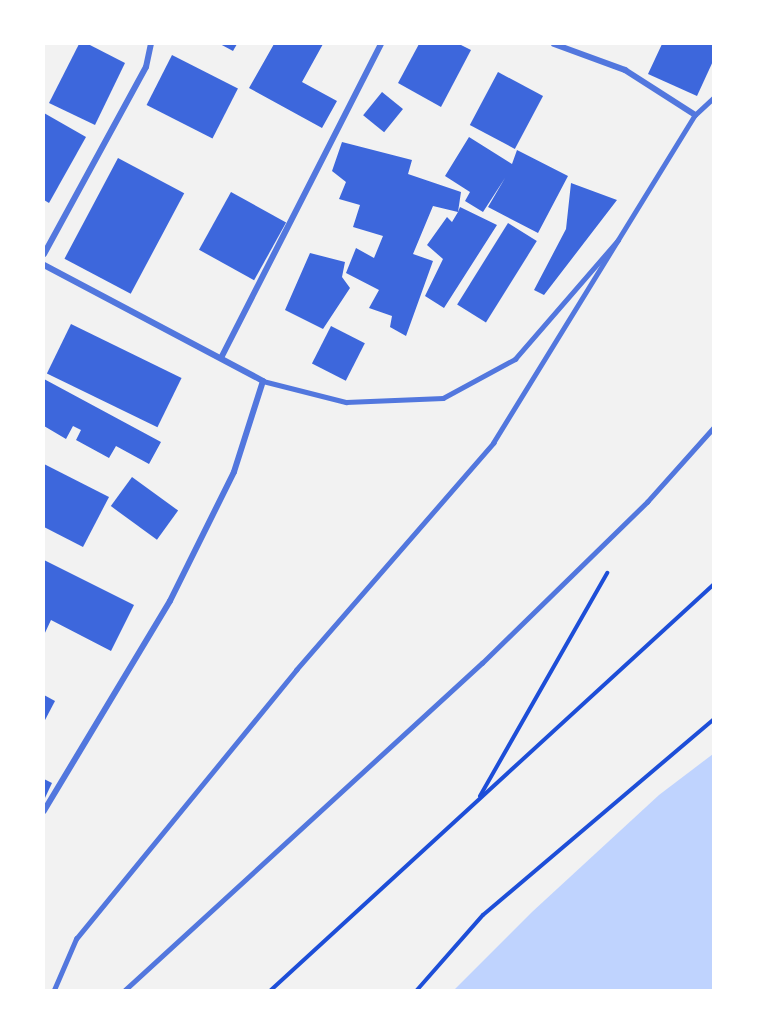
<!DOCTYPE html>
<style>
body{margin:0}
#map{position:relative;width:757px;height:1034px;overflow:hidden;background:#f2f2f2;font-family:Rubik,sans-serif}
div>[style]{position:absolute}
.water>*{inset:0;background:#bfd3fe}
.building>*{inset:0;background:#3d67dc;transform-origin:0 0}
.path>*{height:4px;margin:-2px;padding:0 2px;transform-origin:2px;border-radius:2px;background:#1d4ed8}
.service>*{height:4.5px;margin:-2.25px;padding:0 2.25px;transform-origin:2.25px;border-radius:2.25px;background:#5277de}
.minor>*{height:6px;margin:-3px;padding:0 3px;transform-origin:3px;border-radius:3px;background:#5277de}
span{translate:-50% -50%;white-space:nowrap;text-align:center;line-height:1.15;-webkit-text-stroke:6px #fff;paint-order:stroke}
.frame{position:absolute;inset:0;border:45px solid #fff;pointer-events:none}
</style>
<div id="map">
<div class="water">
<i style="clip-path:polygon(713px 754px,713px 990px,454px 990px,532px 912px,659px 795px)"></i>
</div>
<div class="building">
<i style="clip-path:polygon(79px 44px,88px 44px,125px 63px,95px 125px,49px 103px)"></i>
<i style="clip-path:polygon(220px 44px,237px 44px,233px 51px)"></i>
<i style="clip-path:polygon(274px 44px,323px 44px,302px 82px,337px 101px,322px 128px,249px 88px)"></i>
<i style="clip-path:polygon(419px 44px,459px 44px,471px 50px,441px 107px,398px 83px)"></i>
<i style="clip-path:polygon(662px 44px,714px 44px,714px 59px,697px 96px,648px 74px)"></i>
<i style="left:172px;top:55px;width:74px;height:56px;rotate:27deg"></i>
<i style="left:498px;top:72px;width:51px;height:60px;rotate:28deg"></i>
<i style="left:382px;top:92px;width:27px;height:30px;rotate:39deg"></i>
<i style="clip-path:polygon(44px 113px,86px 137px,49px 203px,44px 200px)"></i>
<i style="clip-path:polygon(469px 137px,512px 164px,517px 150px,568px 176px,538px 233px,488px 207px,505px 178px,483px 212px,465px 201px,470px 192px,445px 176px)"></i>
<i style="clip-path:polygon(342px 142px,412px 160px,408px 174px,461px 192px,458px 212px,460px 207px,497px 225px,444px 308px,425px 296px,443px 259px,427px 245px,447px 217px,452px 222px,458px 212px,433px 206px,413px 254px,433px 261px,406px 336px,390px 327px,392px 316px,369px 308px,379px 290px,346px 273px,356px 248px,374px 258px,383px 236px,353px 227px,360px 205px,339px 199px,346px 182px,332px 171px)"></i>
<i style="left:118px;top:158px;width:75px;height:114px;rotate:28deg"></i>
<i style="clip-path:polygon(571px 183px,617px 200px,544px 295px,534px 290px,566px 229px)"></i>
<i style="left:231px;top:192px;width:63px;height:66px;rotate:29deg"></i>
<i style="left:508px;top:223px;width:34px;height:96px;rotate:32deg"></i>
<i style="clip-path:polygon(310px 253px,345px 262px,342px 277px,350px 288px,323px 329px,285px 310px)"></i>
<i style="left:71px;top:324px;width:123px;height:55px;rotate:26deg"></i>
<i style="left:331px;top:326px;width:38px;height:42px;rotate:27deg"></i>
<i style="clip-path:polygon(44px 379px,161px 442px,149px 464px,116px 446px,109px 458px,76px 440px,81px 430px,73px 426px,66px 439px,44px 426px)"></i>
<i style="clip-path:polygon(44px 464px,109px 497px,83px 547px,44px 527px)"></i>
<i style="left:132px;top:477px;width:57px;height:36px;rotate:36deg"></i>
<i style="clip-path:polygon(44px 560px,134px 605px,111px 651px,51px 620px,44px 635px)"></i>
<i style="clip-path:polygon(44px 695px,55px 701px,44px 722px)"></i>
<i style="clip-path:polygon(44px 779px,52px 783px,44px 800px)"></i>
</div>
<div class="path">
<i style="left:480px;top:796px;width:257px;rotate:-60.3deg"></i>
<i style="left:271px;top:990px;width:601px;rotate:-42.5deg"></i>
<i style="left:417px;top:990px;width:100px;rotate:-48.7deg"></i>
<i style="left:483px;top:915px;width:303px;rotate:-40.3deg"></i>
</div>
<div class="service">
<i style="left:263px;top:381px;width:86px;rotate:14.2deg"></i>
<i style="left:346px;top:402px;width:97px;rotate:-2.4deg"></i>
<i style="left:443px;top:398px;width:82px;rotate:-28.4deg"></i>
<i style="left:515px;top:359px;width:157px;rotate:-49.1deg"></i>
<i style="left:54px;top:990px;width:56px;rotate:-66.7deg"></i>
<i style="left:76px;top:939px;width:348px;rotate:-50.7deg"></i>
<i style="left:296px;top:670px;width:301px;rotate:-49deg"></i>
<i style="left:493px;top:443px;width:385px;rotate:-58.4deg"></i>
<i style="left:695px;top:115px;width:26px;rotate:-43deg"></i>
<i style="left:125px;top:990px;width:484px;rotate:-42.5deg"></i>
<i style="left:482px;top:663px;width:231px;rotate:-44.3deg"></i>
<i style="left:647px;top:502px;width:101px;rotate:-48.2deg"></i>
</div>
<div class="minor">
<i style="left:554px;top:44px;width:76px;rotate:20.1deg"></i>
<i style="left:625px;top:70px;width:83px;rotate:32.7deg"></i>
<i style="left:44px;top:254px;width:213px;rotate:-61.4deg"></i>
<i style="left:146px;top:67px;width:24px;rotate:-78deg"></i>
<i style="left:44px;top:265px;width:248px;rotate:27.9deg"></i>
<i style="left:263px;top:381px;width:96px;rotate:107.7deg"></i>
<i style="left:234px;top:472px;width:144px;rotate:116.4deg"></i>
<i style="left:170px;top:601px;width:245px;rotate:121deg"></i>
<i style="left:221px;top:358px;width:352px;rotate:-63deg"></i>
</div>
<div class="frame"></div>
</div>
